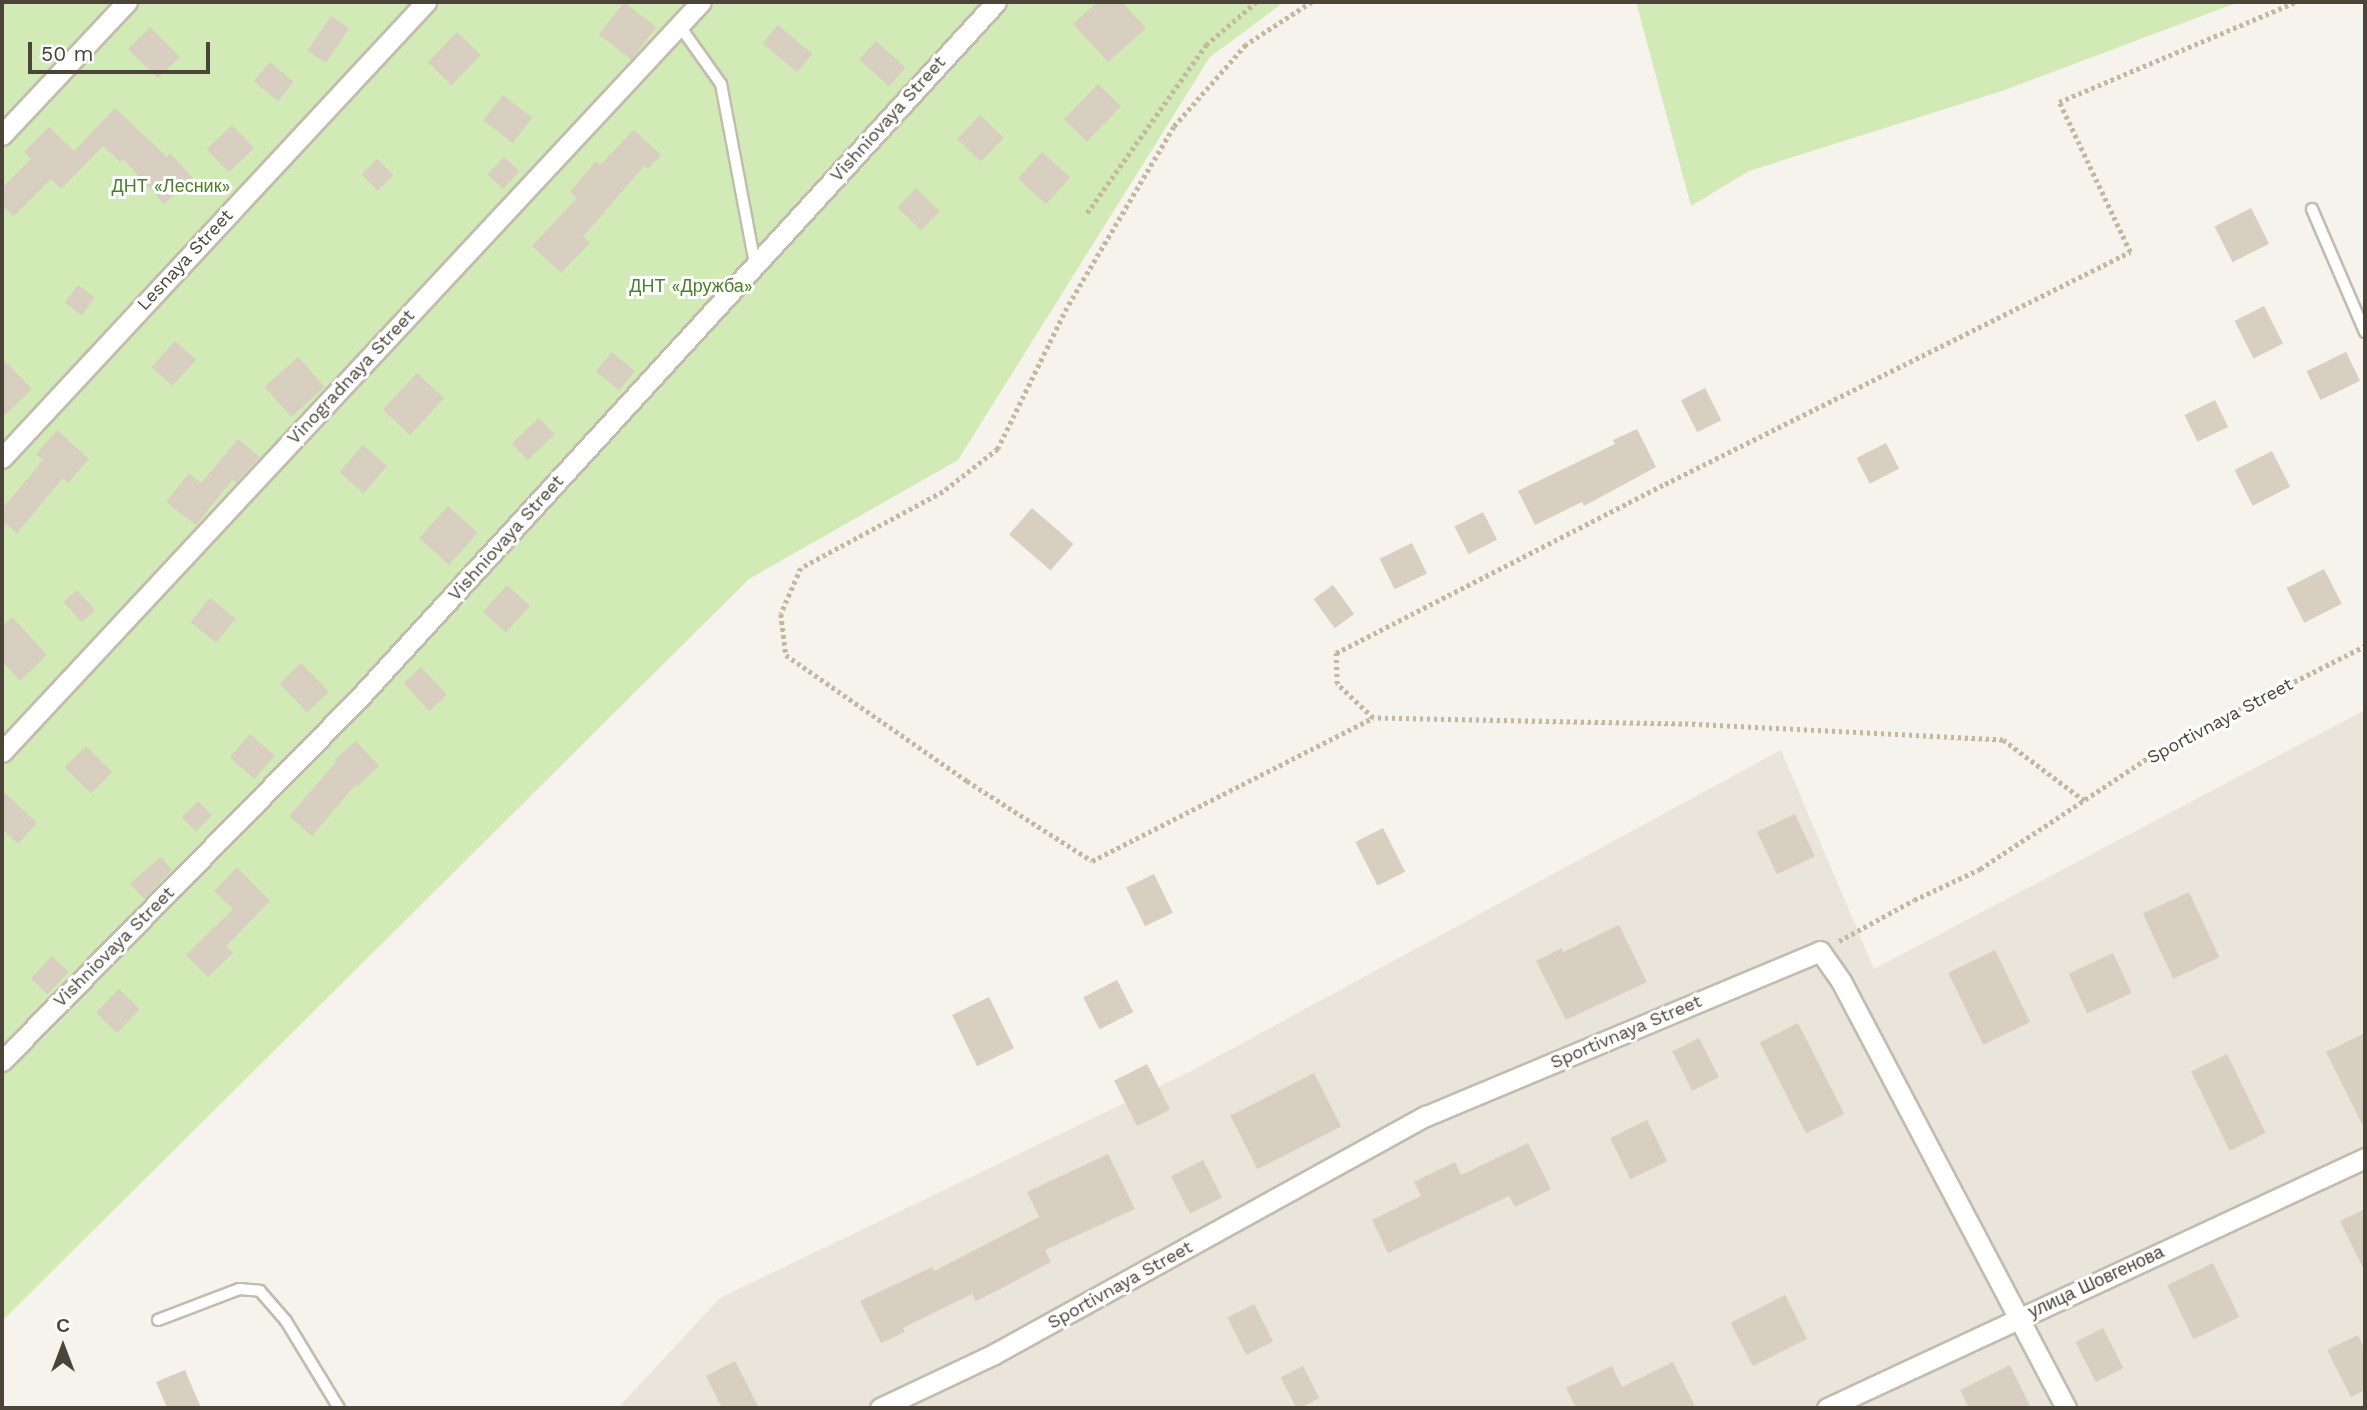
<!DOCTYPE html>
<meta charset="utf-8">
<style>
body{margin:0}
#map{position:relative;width:2367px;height:1410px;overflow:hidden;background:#f6f3ec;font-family:"Work Sans",sans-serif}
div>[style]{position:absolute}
.residential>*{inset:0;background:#eae5da}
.green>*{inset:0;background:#d2eab5}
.building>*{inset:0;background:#d8cfc1;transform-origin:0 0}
.path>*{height:4.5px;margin-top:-2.25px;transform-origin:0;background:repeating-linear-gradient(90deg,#c4b79f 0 3.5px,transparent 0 7px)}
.roads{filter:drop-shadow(2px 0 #c2bbae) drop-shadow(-2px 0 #c2bbae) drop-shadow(0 2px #c2bbae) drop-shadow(0 -2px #c2bbae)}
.lane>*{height:10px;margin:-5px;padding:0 5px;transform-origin:5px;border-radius:5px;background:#fff}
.street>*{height:19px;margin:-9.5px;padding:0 9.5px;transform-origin:9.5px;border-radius:9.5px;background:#fff}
span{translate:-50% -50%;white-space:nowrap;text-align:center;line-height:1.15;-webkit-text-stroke:6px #fff;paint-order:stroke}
.street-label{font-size:18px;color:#4b4439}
.park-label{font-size:18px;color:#4a7f2a}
.frame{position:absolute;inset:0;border:4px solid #4b4439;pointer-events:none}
.north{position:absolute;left:28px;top:1312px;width:70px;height:70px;-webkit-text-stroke:5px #fff;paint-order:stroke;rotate:0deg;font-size:19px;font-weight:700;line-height:28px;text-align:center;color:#4b4439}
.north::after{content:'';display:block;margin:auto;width:24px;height:32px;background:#4b4439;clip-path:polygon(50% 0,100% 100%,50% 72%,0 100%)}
.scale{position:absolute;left:28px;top:42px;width:182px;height:32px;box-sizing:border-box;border:4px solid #4b4439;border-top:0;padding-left:9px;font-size:21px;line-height:24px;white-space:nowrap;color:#4b4439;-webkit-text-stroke:5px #fff;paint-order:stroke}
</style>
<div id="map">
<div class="residential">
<i style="clip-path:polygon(2365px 710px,2365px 1408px,618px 1408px,720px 1298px,1191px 1071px,1781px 750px,1874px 969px)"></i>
</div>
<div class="green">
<i style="clip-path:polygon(2px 2px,1284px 2px,1210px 57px,958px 460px,749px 579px,2px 1321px)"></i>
<i style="clip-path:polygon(1636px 2px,2239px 2px,2005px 90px,1749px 171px,1691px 206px)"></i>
</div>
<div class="building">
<i style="left:624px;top:2px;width:41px;height:41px;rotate:38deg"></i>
<i style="clip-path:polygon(1097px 2px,1122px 2px,1146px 28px,1108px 62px,1073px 24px)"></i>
<i style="left:331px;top:16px;width:22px;height:42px;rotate:34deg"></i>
<i style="left:778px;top:25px;width:45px;height:24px;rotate:40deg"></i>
<i style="left:150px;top:27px;width:42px;height:31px;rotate:45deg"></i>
<i style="left:457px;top:32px;width:33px;height:42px;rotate:44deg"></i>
<i style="left:876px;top:41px;width:40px;height:25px;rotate:42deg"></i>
<i style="left:270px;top:62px;width:31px;height:25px;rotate:40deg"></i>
<i style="left:1098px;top:84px;width:32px;height:49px;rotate:44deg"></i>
<i style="left:503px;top:95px;width:37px;height:32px;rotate:38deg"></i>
<i style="clip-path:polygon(115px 108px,167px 157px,170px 153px,193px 178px,164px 204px,123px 159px,120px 162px,103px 146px,61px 189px,51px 179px,14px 216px,2px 205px,2px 188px,31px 159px,24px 152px,49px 127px,74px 151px)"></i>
<i style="left:980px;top:115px;width:33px;height:33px;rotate:44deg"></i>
<i style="left:232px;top:125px;width:32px;height:35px;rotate:46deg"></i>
<i style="clip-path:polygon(634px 130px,661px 155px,648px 169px,644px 166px,583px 237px,590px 243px,561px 273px,532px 246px,577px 198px,570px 192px,596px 161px,600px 165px)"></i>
<i style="left:1042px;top:152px;width:38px;height:36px;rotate:42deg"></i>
<i style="left:504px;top:157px;width:21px;height:24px;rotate:43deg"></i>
<i style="left:377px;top:159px;width:23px;height:22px;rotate:45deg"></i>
<i style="left:916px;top:188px;width:33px;height:27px;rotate:44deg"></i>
<i style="left:2251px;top:208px;width:40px;height:41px;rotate:63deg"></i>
<i style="left:78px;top:285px;width:21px;height:22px;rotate:37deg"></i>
<i style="left:2264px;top:306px;width:42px;height:33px;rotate:63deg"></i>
<i style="left:175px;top:341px;width:28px;height:35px;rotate:42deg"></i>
<i style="left:612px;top:352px;width:30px;height:25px;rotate:40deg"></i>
<i style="left:2346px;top:352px;width:32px;height:44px;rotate:64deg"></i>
<i style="left:298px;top:357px;width:40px;height:45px;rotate:48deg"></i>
<i style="clip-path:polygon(2px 358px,32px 389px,2px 418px)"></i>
<i style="left:417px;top:373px;width:37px;height:50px;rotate:43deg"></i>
<i style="left:1705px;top:388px;width:36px;height:27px;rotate:63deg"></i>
<i style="left:2215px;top:400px;width:30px;height:34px;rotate:64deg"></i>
<i style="left:539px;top:418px;width:23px;height:37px;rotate:47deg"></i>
<i style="clip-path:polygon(1637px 429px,1656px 467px,1584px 506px,1582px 502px,1535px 525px,1518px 491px,1615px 444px,1613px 440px)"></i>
<i style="clip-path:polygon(57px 430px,89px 459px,68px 483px,63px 478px,17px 533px,2px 521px,2px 509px,43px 460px,36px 454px)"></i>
<i style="clip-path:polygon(238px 439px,260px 457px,236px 483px,232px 480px,196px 525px,166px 502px,189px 473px,201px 483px)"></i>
<i style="left:1886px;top:443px;width:29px;height:33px;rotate:63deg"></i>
<i style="left:363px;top:445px;width:32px;height:36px;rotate:41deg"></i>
<i style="left:2272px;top:451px;width:40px;height:42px;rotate:63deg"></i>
<i style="left:448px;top:506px;width:40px;height:43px;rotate:42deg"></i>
<i style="left:1032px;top:508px;width:55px;height:35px;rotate:41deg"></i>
<i style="left:1483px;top:512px;width:31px;height:32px;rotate:63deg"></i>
<i style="left:1412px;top:543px;width:34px;height:36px;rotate:64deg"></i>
<i style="left:2324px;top:569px;width:39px;height:42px;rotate:63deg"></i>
<i style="left:507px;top:585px;width:31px;height:36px;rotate:42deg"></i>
<i style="left:1333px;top:585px;width:36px;height:24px;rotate:54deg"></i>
<i style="left:77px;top:590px;width:27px;height:18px;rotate:48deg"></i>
<i style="left:210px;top:598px;width:33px;height:31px;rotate:39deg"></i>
<i style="clip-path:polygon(12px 617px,47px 655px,20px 681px,2px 661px,2px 626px)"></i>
<i style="left:301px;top:663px;width:40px;height:30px;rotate:46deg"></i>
<i style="left:421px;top:667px;width:38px;height:24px;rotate:47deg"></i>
<i style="left:250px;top:734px;width:33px;height:31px;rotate:41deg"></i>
<i style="clip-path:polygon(356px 741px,379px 766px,358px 786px,356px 784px,312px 836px,289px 816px,336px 762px,334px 760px)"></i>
<i style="left:86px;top:746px;width:37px;height:30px;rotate:45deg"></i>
<i style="clip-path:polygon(2px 790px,37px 823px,18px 844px,2px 829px)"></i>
<i style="left:198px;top:801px;width:20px;height:23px;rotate:45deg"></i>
<i style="left:1795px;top:814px;width:47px;height:42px;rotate:65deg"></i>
<i style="left:1383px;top:828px;width:49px;height:31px;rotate:63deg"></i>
<i style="clip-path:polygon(161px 857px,172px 870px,144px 899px,130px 883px)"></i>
<i style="clip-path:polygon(237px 867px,270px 901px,226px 946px,233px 953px,208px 977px,186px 955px,233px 909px,214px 891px)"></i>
<i style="left:1154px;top:874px;width:43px;height:31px;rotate:64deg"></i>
<i style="left:2189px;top:892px;width:72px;height:51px;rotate:65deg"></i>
<i style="clip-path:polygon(1619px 925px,1647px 982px,1566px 1020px,1536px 961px,1562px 948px,1563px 952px)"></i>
<i style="left:1995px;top:950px;width:80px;height:52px;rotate:64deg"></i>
<i style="left:2113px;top:953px;width:44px;height:49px;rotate:65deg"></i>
<i style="left:52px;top:956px;width:23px;height:31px;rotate:43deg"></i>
<i style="left:1117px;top:980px;width:36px;height:38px;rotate:63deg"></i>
<i style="left:119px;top:989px;width:29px;height:33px;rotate:44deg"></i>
<i style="left:989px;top:997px;width:57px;height:41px;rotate:64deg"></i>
<i style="left:1798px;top:1023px;width:102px;height:43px;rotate:63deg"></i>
<i style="clip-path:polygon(2365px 1033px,2365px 1130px,2326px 1052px)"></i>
<i style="left:1699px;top:1038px;width:44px;height:30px;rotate:63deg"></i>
<i style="left:2227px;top:1054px;width:88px;height:40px;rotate:64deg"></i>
<i style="left:1147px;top:1064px;width:51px;height:37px;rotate:63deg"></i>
<i style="left:1314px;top:1073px;width:60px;height:94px;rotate:63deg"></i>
<i style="left:1647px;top:1120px;width:46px;height:41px;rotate:64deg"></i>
<i style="clip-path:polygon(1528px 1143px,1551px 1189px,1515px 1207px,1509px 1196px,1388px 1253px,1372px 1220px,1421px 1196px,1414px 1182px,1455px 1162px,1461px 1175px)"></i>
<i style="clip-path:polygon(1108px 1154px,1135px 1209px,1045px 1250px,1051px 1262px,1004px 1287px,976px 1301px,972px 1294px,903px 1328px,905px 1332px,881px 1343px,860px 1301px,932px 1267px,934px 1271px,1039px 1217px,1027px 1192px)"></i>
<i style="left:1203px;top:1160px;width:42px;height:36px;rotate:63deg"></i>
<i style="clip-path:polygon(2365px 1209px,2365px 1272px,2340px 1221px)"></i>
<i style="left:2213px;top:1263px;width:60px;height:51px;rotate:64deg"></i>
<i style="left:1785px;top:1295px;width:49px;height:61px;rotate:63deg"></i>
<i style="left:1254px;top:1304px;width:42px;height:30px;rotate:63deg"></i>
<i style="left:2103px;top:1328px;width:45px;height:31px;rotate:63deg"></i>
<i style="clip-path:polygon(2358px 1335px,2365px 1350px,2365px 1390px,2351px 1397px,2327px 1350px)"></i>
<i style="clip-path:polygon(735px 1361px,759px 1408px,722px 1408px,706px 1376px)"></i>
<i style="clip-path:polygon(1673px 1362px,1696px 1408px,1576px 1408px,1566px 1388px,1612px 1366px,1622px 1387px)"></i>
<i style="clip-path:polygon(2010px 1365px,2031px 1408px,1969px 1408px,1960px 1390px)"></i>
<i style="left:1303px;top:1366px;width:36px;height:25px;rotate:63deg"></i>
<i style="clip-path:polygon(185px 1370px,201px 1408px,167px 1408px,156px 1382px)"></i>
</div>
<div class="path">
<i style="left:1312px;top:2px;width:79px;rotate:146.9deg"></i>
<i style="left:1246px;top:45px;width:109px;rotate:131.3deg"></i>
<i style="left:1174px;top:127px;width:210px;rotate:120.6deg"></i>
<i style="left:1067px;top:308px;width:157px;rotate:116.1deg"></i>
<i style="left:998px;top:449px;width:70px;rotate:142deg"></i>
<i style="left:943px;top:492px;width:161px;rotate:151.8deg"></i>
<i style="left:801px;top:568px;width:50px;rotate:113.5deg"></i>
<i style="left:781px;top:614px;width:41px;rotate:83deg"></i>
<i style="left:786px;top:655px;width:221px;rotate:34.8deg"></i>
<i style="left:967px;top:781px;width:148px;rotate:32.6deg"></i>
<i style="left:1092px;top:861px;width:315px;rotate:-27deg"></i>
<i style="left:1087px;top:213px;width:206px;rotate:-54.7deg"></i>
<i style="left:1206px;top:45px;width:66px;rotate:-40.7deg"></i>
<i style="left:2084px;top:801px;width:101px;rotate:-143deg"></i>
<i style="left:2003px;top:740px;width:321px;rotate:-177.1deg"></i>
<i style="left:1682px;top:724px;width:309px;rotate:-178.9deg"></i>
<i style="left:1373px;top:718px;width:50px;rotate:-136.6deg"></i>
<i style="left:1337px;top:684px;width:31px;rotate:-92deg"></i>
<i style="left:1336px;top:653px;width:370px;rotate:-27.2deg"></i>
<i style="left:1665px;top:484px;width:520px;rotate:-26.52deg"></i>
<i style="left:2130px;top:252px;width:166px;rotate:-115.3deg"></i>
<i style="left:2059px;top:102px;width:257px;rotate:-22.9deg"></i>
<i style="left:1839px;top:941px;width:85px;rotate:-28.7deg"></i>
<i style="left:1914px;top:900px;width:73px;rotate:-25.2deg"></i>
<i style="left:1980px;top:869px;width:219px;rotate:-33.5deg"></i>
<i style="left:2163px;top:748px;width:226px;rotate:-26.8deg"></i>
</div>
<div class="roads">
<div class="lane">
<i style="left:679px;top:25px;width:72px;rotate:54.6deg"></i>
<i style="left:721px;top:84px;width:183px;rotate:79.3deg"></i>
<i style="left:2312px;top:209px;width:134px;rotate:66.7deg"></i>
<i style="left:158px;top:1320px;width:87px;rotate:-20.9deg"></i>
<i style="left:239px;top:1289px;width:21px;rotate:5deg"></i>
<i style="left:260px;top:1291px;width:40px;rotate:49deg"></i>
<i style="left:286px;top:1321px;width:102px;rotate:58.7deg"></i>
</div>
<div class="street">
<i style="left:2px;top:135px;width:183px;rotate:-46.8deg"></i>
<i style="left:2px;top:458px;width:623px;rotate:-47.08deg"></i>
<i style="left:2px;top:752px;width:1025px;rotate:-47.02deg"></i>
<i style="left:2px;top:1061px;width:509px;rotate:-45.48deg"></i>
<i style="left:359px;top:698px;width:943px;rotate:-47.53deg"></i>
<i style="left:880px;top:1408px;width:126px;rotate:-25.3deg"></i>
<i style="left:994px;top:1354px;width:493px;rotate:-28.9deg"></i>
<i style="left:1426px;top:1116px;width:427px;rotate:-22.7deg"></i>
<i style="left:1820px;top:951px;width:37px;rotate:55deg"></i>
<i style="left:1841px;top:981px;width:483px;rotate:62.2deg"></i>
<i style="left:1827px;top:1408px;width:593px;rotate:-24.92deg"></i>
</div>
</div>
<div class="street-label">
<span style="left:888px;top:119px;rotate:-48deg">Vishniovaya Street</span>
<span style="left:185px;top:260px;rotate:-47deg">Lesnaya Street</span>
<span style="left:351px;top:377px;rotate:-47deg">Vinogradnaya Street</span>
<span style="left:506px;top:538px;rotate:-48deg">Vishniovaya Street</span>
<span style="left:2220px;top:721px;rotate:-28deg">Sportivnaya Street</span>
<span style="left:114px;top:947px;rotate:-45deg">Vishniovaya Street</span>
<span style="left:1626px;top:1032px;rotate:-23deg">Sportivnaya Street</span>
<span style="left:2096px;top:1282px;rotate:-25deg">улица Шовгенова</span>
<span style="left:1120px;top:1285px;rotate:-29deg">Sportivnaya Street</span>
</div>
<div class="park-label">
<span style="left:171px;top:186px">ДНТ «Лесник»</span>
<span style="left:691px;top:286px">ДНТ «Дружба»</span>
</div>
<div class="frame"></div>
<div class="north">С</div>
<div class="scale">50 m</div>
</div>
